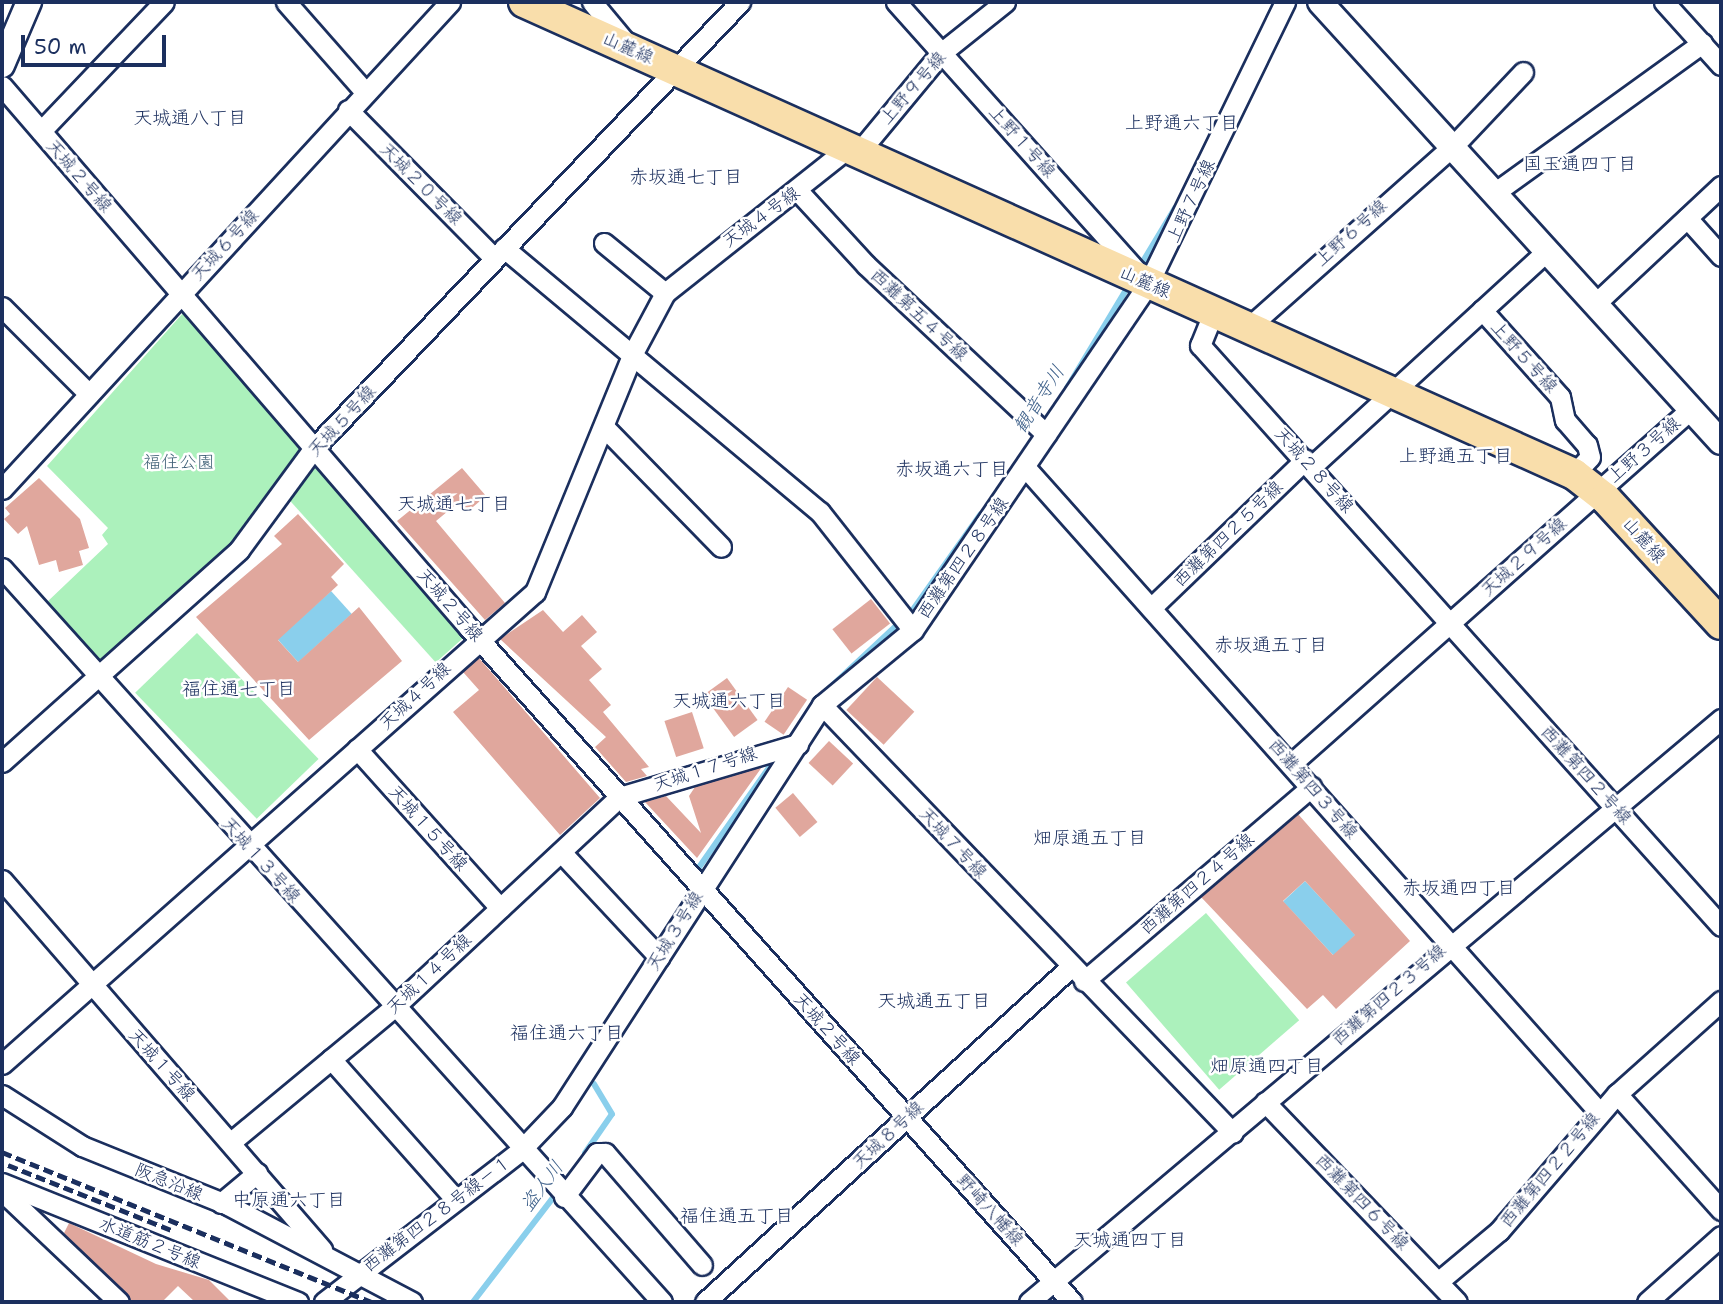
<!DOCTYPE html>
<meta charset="utf-8">
<style>
body{margin:0}
#map{position:relative;width:1723px;height:1304px;overflow:hidden;background:#fff;font-family:"Shantell Sans","Klee One",sans-serif}
div>[style]{position:absolute}
.green>*{inset:0;background:#acf1bc;transform-origin:0 0}
.water>*{inset:0;background:#8acfec;transform-origin:0 0}
.stream>*{height:6px;margin:-3px;padding:0 3px;transform-origin:3px;border-radius:3px;background:#8acfec}
.building>*{inset:0;background:#e0a79d;transform-origin:0 0}
.roads{filter:drop-shadow(2px 0 #1b2f5e) drop-shadow(-2px 0 #1b2f5e) drop-shadow(0 2px #1b2f5e) drop-shadow(0 -2px #1b2f5e)}
.minor>*{height:19px;margin:-9.5px;padding:0 9.5px;transform-origin:9.5px;border-radius:9.5px;background:#fff}
.tertiary>*{height:24px;margin:-12px;padding:0 12px;transform-origin:12px;border-radius:12px;background:#fff}
.primary>*{height:30px;margin:-15px;padding:0 15px;transform-origin:15px;border-radius:15px;background:#f9deab}
.rail>*{height:5px;margin-top:-2.5px;transform-origin:0;background:repeating-linear-gradient(90deg,#1b2f5e 0 10px,transparent 0 15px)}
span{translate:-50% -50%;white-space:nowrap;text-align:center;line-height:1.15;-webkit-text-stroke:5px #fff;paint-order:stroke}
.street-label{font-size:18px;color:#1b2f5e}
.park-label{font-size:18px;color:#3f6076}
.neighbourhood-label{font-size:19px;color:#1b2f5e}
.water-label{font-size:19px;color:#3c5f89;font-style:italic}
.frame{position:absolute;inset:0;border:4px solid #1b2f5e;pointer-events:none}
.scale{position:absolute;left:21px;top:35px;width:145px;height:32px;box-sizing:border-box;border:4px solid #1b2f5e;border-top:0;padding-left:9px;font-size:21px;line-height:24px;white-space:nowrap;color:#1b2f5e;-webkit-text-stroke:5px #fff;paint-order:stroke}
</style>
<div id="map">
<div class="green">
<i style="clip-path:polygon(183px 313px,304px 447px,231px 552px,101px 662px,46px 603px,108px 544px,102px 535px,108px 528px,47px 466px)"></i>
<i style="left:313px;top:465px;width:229px;height:41px;rotate:48deg"></i>
<i style="left:197px;top:633px;width:175px;height:86px;rotate:46deg"></i>
<i style="left:1206px;top:913px;width:142px;height:106px;rotate:49deg"></i>
</div>
<div class="water">
<i style="left:331px;top:591px;width:31px;height:72px;rotate:48deg"></i>
<i style="left:1305px;top:881px;width:74px;height:30px;rotate:47deg"></i>
</div>
<div class="stream">
<i style="left:1139px;top:268px;width:70px;rotate:-59deg"></i>
<i style="left:1067px;top:388px;width:122px;rotate:-59deg"></i>
<i style="left:819px;top:698px;width:127px;rotate:-43.1deg"></i>
<i style="left:912px;top:611px;width:118px;rotate:-54.7deg"></i>
<i style="left:695px;top:873px;width:144px;rotate:-54.9deg"></i>
<i style="left:585px;top:1153px;width:47px;rotate:-55.3deg"></i>
<i style="left:612px;top:1114px;width:35px;rotate:-121deg"></i>
<i style="left:473px;top:1302px;width:141px;rotate:-52.5deg"></i>
</div>
<div class="building">
<i style="clip-path:polygon(462px 468px,486px 496px,467px 512px,459px 502px,436px 521px,505px 603px,485px 620px,397px 521px)"></i>
<i style="clip-path:polygon(39px 478px,80px 519px,89px 548px,79px 551px,83px 565px,59px 572px,56px 560px,39px 565px,27px 526px,18px 534px,4px 519px,10px 514px,5px 508px)"></i>
<i style="clip-path:polygon(298px 514px,344px 564px,331px 577px,338px 585px,278px 640px,298px 662px,359px 607px,402px 661px,309px 740px,196px 617px,282px 544px,274px 536px)"></i>
<i style="left:871px;top:599px;width:31px;height:49px;rotate:52deg"></i>
<i style="clip-path:polygon(543px 610px,563px 632px,582px 615px,597px 632px,581px 646px,602px 669px,589px 680px,611px 705px,603px 712px,649px 767px,641px 769px,647px 776px,626px 782px,595px 747px,606px 737px,500px 639px)"></i>
<i style="clip-path:polygon(479px 658px,600px 798px,560px 835px,453px 712px,479px 690px,463px 672px)"></i>
<i style="left:877px;top:677px;width:51px;height:45px;rotate:43deg"></i>
<i style="left:727px;top:678px;width:52px;height:29px;rotate:54deg"></i>
<i style="left:788px;top:687px;width:23px;height:42px;rotate:34deg"></i>
<i style="left:692px;top:712px;width:38px;height:29px;rotate:72deg"></i>
<i style="left:829px;top:741px;width:33px;height:30px;rotate:43deg"></i>
<i style="clip-path:polygon(762px 767px,697px 858px,645px 802px,666px 796px,701px 833px,689px 796px,695px 787px)"></i>
<i style="left:793px;top:793px;width:38px;height:23px;rotate:50deg"></i>
<i style="clip-path:polygon(evenodd,1298px 814px,1410px 941px,1336px 1009px,1323px 995px,1307px 1009px,1201px 897px,1298px 814px,1305px 881px,1355px 935px,1333px 955px,1283px 901px,1305px 881px)"></i>
<i style="clip-path:polygon(69px 1223px,156px 1264px,209px 1280px,231px 1302px,195px 1302px,178px 1286px,162px 1302px,131px 1302px,64px 1233px)"></i>
</div>
<div class="roads">
<div class="minor">
<i style="left:286px;top:2px;width:120px;rotate:48.7deg"></i>
<i style="left:592px;top:2px;width:55px;rotate:50.2deg"></i>
<i style="left:896px;top:2px;width:362px;rotate:48.2deg"></i>
<i style="left:1664px;top:2px;width:85px;rotate:47.9deg"></i>
<i style="left:2px;top:86px;width:715px;rotate:49.25deg"></i>
<i style="left:469px;top:628px;width:904px;rotate:48.18deg"></i>
<i style="left:348px;top:110px;width:208px;rotate:45.4deg"></i>
<i style="left:41px;top:131px;width:178px;rotate:-46.4deg"></i>
<i style="left:859px;top:152px;width:129px;rotate:-50.4deg"></i>
<i style="left:941px;top:53px;width:82px;rotate:-38.6deg"></i>
<i style="left:798px;top:191px;width:100px;rotate:47.4deg"></i>
<i style="left:866px;top:265px;width:247px;rotate:43.2deg"></i>
<i style="left:1497px;top:191px;width:253px;rotate:-35.8deg"></i>
<i style="left:1687px;top:218px;width:51px;rotate:48.2deg"></i>
<i style="left:604px;top:243px;width:79px;rotate:39.3deg"></i>
<i style="left:504px;top:248px;width:412px;rotate:39.9deg"></i>
<i style="left:820px;top:512px;width:150px;rotate:51.8deg"></i>
<i style="left:1595px;top:304px;width:173px;rotate:-43.1deg"></i>
<i style="left:2px;top:307px;width:123px;rotate:45deg"></i>
<i style="left:1482px;top:310px;width:117px;rotate:48.1deg"></i>
<i style="left:1560px;top:397px;width:24px;rotate:78deg"></i>
<i style="left:1565px;top:420px;width:33px;rotate:49deg"></i>
<i style="left:1587px;top:445px;width:12px;rotate:76deg"></i>
<i style="left:1590px;top:457px;width:23px;rotate:133deg"></i>
<i style="left:1214px;top:311px;width:37px;rotate:112deg"></i>
<i style="left:1200px;top:345px;width:780px;rotate:48.12deg"></i>
<i style="left:1250px;top:326px;width:274px;rotate:-41.6deg"></i>
<i style="left:1455px;top:144px;width:99px;rotate:-46.6deg"></i>
<i style="left:605px;top:428px;width:166px;rotate:45.7deg"></i>
<i style="left:1025px;top:467px;width:863px;rotate:48.33deg"></i>
<i style="left:1311px;top:467px;width:321px;rotate:-42.5deg"></i>
<i style="left:2px;top:489px;width:662px;rotate:-47.39deg"></i>
<i style="left:2px;top:568px;width:987px;rotate:48.04deg"></i>
<i style="left:1151px;top:608px;width:214px;rotate:-43.9deg"></i>
<i style="left:822px;top:705px;width:593px;rotate:46.16deg"></i>
<i style="left:357px;top:749px;width:214px;rotate:48deg"></i>
<i style="left:2px;top:762px;width:318px;rotate:-41.8deg"></i>
<i style="left:239px;top:550px;width:127px;rotate:-53.7deg"></i>
<i style="left:314px;top:448px;width:617px;rotate:-46.31deg"></i>
<i style="left:1291px;top:764px;width:535px;rotate:-41.59deg"></i>
<i style="left:561px;top:852px;width:144px;rotate:47deg"></i>
<i style="left:2px;top:880px;width:489px;rotate:49.1deg"></i>
<i style="left:1084px;top:981px;width:299px;rotate:-40.5deg"></i>
<i style="left:331px;top:1059px;width:188px;rotate:48.4deg"></i>
<i style="left:2px;top:1064px;width:712px;rotate:-41.53deg"></i>
<i style="left:535px;top:592px;width:258px;rotate:-67.7deg"></i>
<i style="left:633px;top:353px;width:68px;rotate:-61.9deg"></i>
<i style="left:665px;top:293px;width:235px;rotate:-38.4deg"></i>
<i style="left:1617px;top:1094px;width:156px;rotate:48.1deg"></i>
<i style="left:2px;top:1095px;width:95px;rotate:32.5deg"></i>
<i style="left:82px;top:1146px;width:157px;rotate:22deg"></i>
<i style="left:228px;top:1205px;width:208px;rotate:27.8deg"></i>
<i style="left:1265px;top:1102px;width:277px;rotate:46.2deg"></i>
<i style="left:231px;top:1142px;width:209px;rotate:-39.6deg"></i>
<i style="left:392px;top:1009px;width:311px;rotate:-43deg"></i>
<i style="left:619px;top:797px;width:187px;rotate:-16.5deg"></i>
<i style="left:2px;top:1183px;width:319px;rotate:21.9deg"></i>
<i style="left:2px;top:1191px;width:161px;rotate:43.5deg"></i>
<i style="left:564px;top:1197px;width:55px;rotate:-53.1deg"></i>
<i style="left:597px;top:1153px;width:8px"></i>
<i style="left:605px;top:1153px;width:148px;rotate:49.1deg"></i>
<i style="left:221px;top:1203px;width:47px;rotate:-39.8deg"></i>
<i style="left:1439px;top:1281px;width:78px;rotate:-39.8deg"></i>
<i style="left:1499px;top:1231px;width:181px;rotate:-49.3deg"></i>
<i style="left:1617px;top:1094px;width:140px;rotate:-41.8deg"></i>
<i style="left:324px;top:1302px;width:247px;rotate:-37.6deg"></i>
<i style="left:520px;top:1151px;width:61px;rotate:-46.3deg"></i>
<i style="left:562px;top:1107px;width:479px;rotate:-57.1deg"></i>
<i style="left:822px;top:705px;width:118px;rotate:-39.5deg"></i>
<i style="left:913px;top:630px;width:418px;rotate:-55.8deg"></i>
<i style="left:1148px;top:284px;width:314px;rotate:-64.1deg"></i>
<i style="left:705px;top:1302px;width:496px;rotate:-42.5deg"></i>
<i style="left:1029px;top:1302px;width:905px;rotate:-40.11deg"></i>
<i style="left:1647px;top:1302px;width:99px;rotate:-41.7deg"></i>
</div>
<div class="tertiary">
<i style="left:1320px;top:2px;width:595px;rotate:47.66deg"></i>
<i style="left:2px;top:65px;width:69px;rotate:-66.8deg"></i>
</div>
<div class="primary">
<i style="left:524px;top:2px;width:1151px;rotate:24.21deg"></i>
<i style="left:1574px;top:474px;width:39px;rotate:38deg"></i>
<i style="left:1605px;top:498px;width:171px;rotate:47.4deg"></i>
</div>
</div>
<div class="rail">
<i style="left:2px;top:1152px;width:399px;rotate:22.1deg"></i>
<i style="left:8px;top:1165px;width:175px;rotate:21.7deg"></i>
</div>
<div class="street-label">
<span style="left:628px;top:48px;rotate:24deg">山麓線</span>
<span style="left:913px;top:88px;rotate:-49deg">上野９号線</span>
<span style="left:1022px;top:142px;rotate:48deg">上野１号線</span>
<span style="left:79px;top:176px;rotate:49deg">天城２号線</span>
<span style="left:421px;top:184px;rotate:45deg">天城２０号線</span>
<span style="left:1191px;top:201px;rotate:-65deg">上野７号線</span>
<span style="left:761px;top:217px;rotate:-36deg">天城４号線</span>
<span style="left:1351px;top:233px;rotate:-42deg">上野６号線</span>
<span style="left:225px;top:245px;rotate:-47deg">天城６号線</span>
<span style="left:1145px;top:282px;rotate:24deg">山麓線</span>
<span style="left:919px;top:315px;rotate:43deg">西灘第五４号線</span>
<span style="left:1524px;top:357px;rotate:48deg">上野５号線</span>
<span style="left:342px;top:421px;rotate:-47deg">天城５号線</span>
<span style="left:1644px;top:450px;rotate:-41deg">上野３号線</span>
<span style="left:1314px;top:470px;rotate:48deg">天城２８号線</span>
<span style="left:1228px;top:534px;rotate:-44deg">西灘第四２５号線</span>
<span style="left:1644px;top:540px;rotate:48deg">山麓線</span>
<span style="left:1524px;top:557px;rotate:-42deg">天城２９号線</span>
<span style="left:963px;top:558px;rotate:-55deg">西灘第四２８号線</span>
<span style="left:450px;top:605px;rotate:49deg">天城２号線</span>
<span style="left:415px;top:696px;rotate:-43deg">天城４号線</span>
<span style="left:705px;top:769px;rotate:-18deg">天城１７号線</span>
<span style="left:1586px;top:775px;rotate:48deg">西灘第四２号線</span>
<span style="left:1313px;top:789px;rotate:49deg">西灘第四３号線</span>
<span style="left:428px;top:828px;rotate:48deg">天城１５号線</span>
<span style="left:953px;top:843px;rotate:47deg">天城７号線</span>
<span style="left:261px;top:860px;rotate:48deg">天城１３号線</span>
<span style="left:1197px;top:884px;rotate:-41deg">西灘第四２４号線</span>
<span style="left:675px;top:931px;rotate:-58deg">天城３号線</span>
<span style="left:429px;top:974px;rotate:-43deg">天城１４号線</span>
<span style="left:1389px;top:995px;rotate:-41deg">西灘第四２３号線</span>
<span style="left:827px;top:1029px;rotate:48deg">天城２号線</span>
<span style="left:162px;top:1065px;rotate:48deg">天城１号線</span>
<span style="left:888px;top:1135px;rotate:-43deg">天城８号線</span>
<span style="left:1550px;top:1170px;rotate:-50deg">西灘第四２２号線</span>
<span style="left:169px;top:1182px;rotate:22deg">阪急沿線</span>
<span style="left:1362px;top:1202px;rotate:46deg">西灘第四６号線</span>
<span style="left:990px;top:1210px;rotate:48deg">野崎八幡線</span>
<span style="left:437px;top:1214px;rotate:-37deg">西灘第四２８号線－１</span>
<span style="left:150px;top:1243px;rotate:22deg">水道筋２号線</span>
</div>
<div class="park-label">
<span style="left:179px;top:462px">福住公園</span>
</div>
<div class="neighbourhood-label">
<span style="left:190px;top:118px">天城通八丁目</span>
<span style="left:1182px;top:123px">上野通六丁目</span>
<span style="left:1580px;top:164px">国玉通四丁目</span>
<span style="left:686px;top:177px">赤坂通七丁目</span>
<span style="left:1456px;top:456px">上野通五丁目</span>
<span style="left:952px;top:469px">赤坂通六丁目</span>
<span style="left:454px;top:504px">天城通七丁目</span>
<span style="left:1271px;top:645px">赤坂通五丁目</span>
<span style="left:239px;top:689px">福住通七丁目</span>
<span style="left:729px;top:701px">天城通六丁目</span>
<span style="left:1090px;top:838px">畑原通五丁目</span>
<span style="left:1459px;top:888px">赤坂通四丁目</span>
<span style="left:934px;top:1001px">天城通五丁目</span>
<span style="left:567px;top:1033px">福住通六丁目</span>
<span style="left:1267px;top:1066px">畑原通四丁目</span>
<span style="left:289px;top:1200px">中原通六丁目</span>
<span style="left:737px;top:1216px">福住通五丁目</span>
<span style="left:1130px;top:1240px">天城通四丁目</span>
</div>
<div class="water-label">
<span style="left:1039px;top:399px;rotate:-57deg">観音寺川</span>
<span style="left:542px;top:1186px;rotate:-53deg">盗人川</span>
</div>
<div class="frame"></div>
<div class="scale">50 m</div>
</div>
